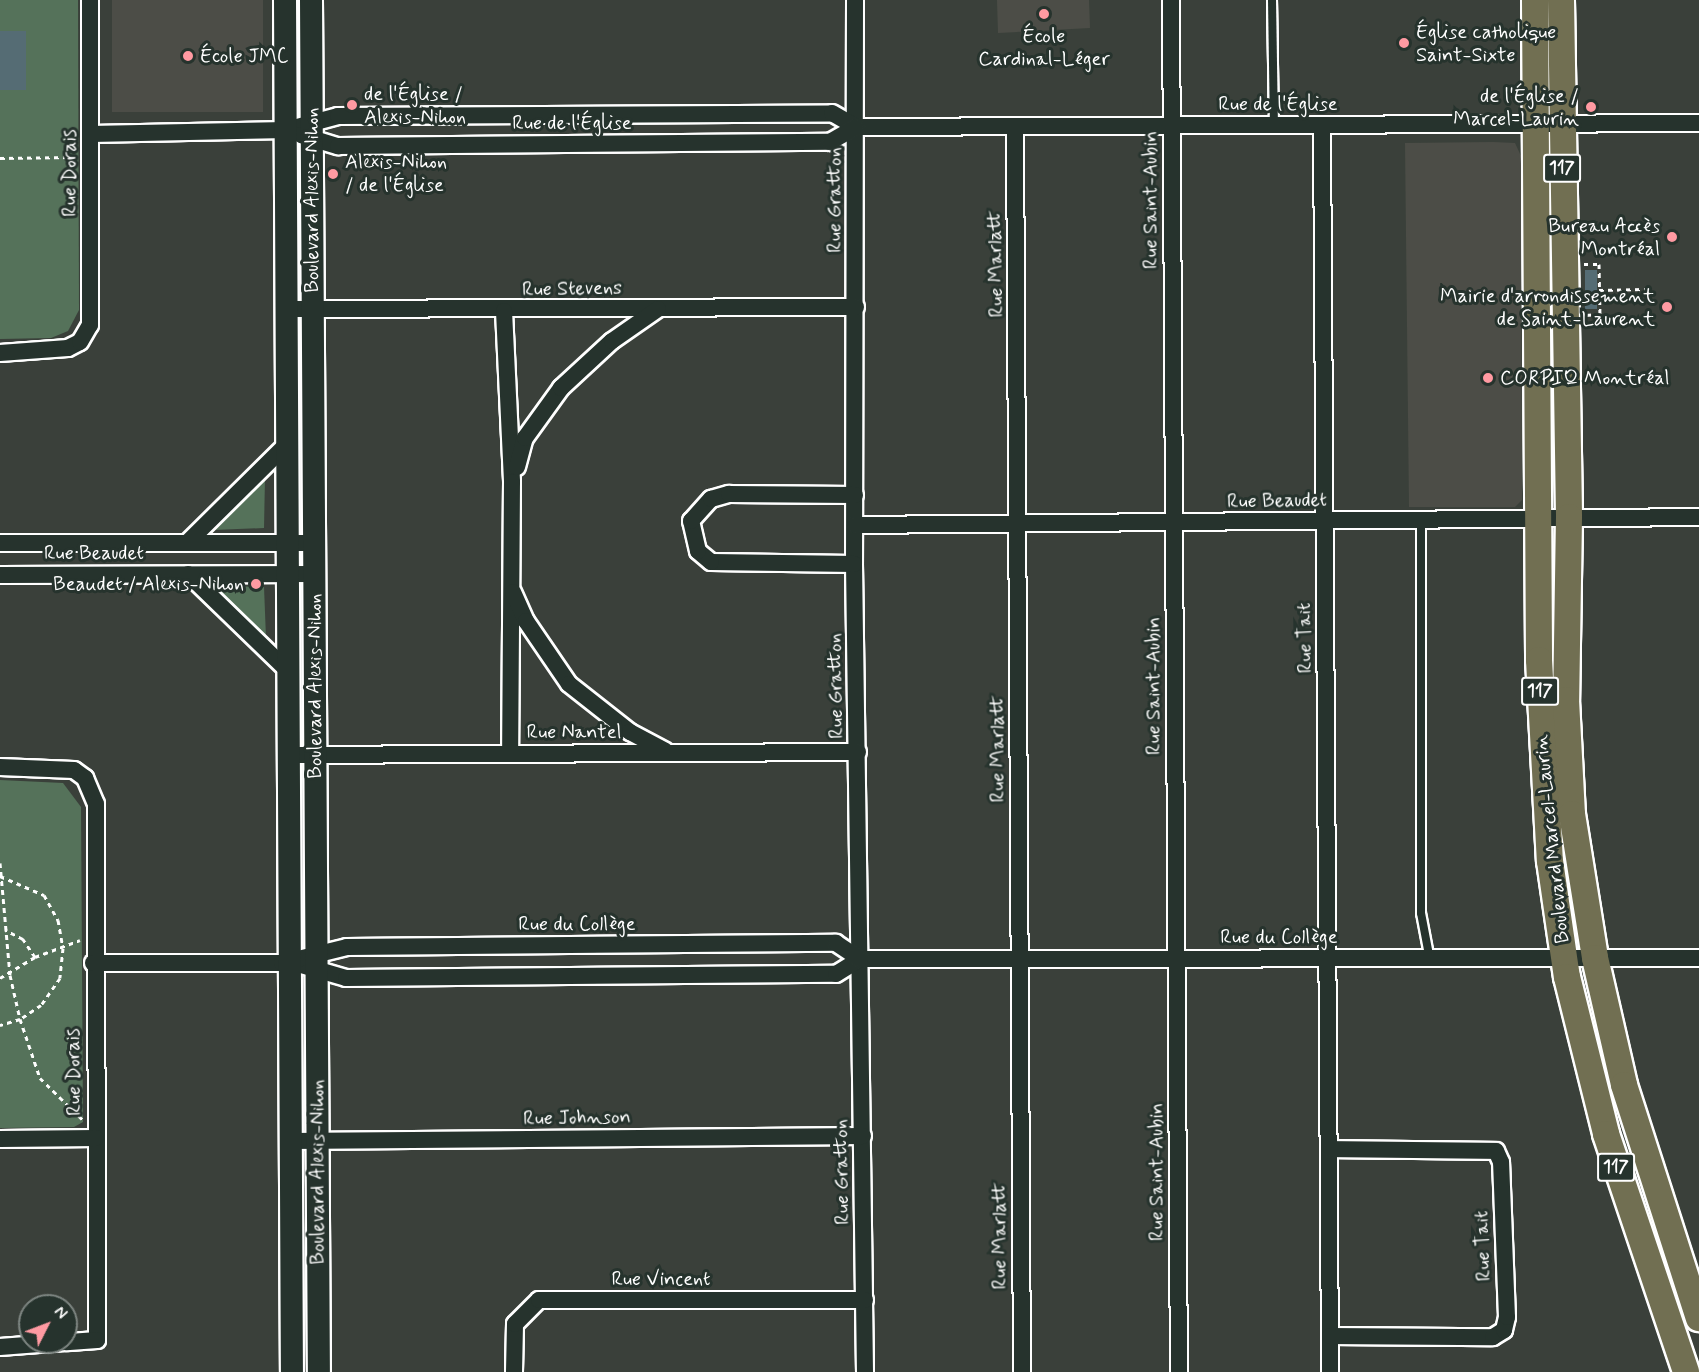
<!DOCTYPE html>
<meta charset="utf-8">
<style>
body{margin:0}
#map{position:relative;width:1699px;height:1372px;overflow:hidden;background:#3a403a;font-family:Mynerve,sans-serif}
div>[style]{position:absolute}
.built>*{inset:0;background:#4c4d47;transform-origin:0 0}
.green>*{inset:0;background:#55725a}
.water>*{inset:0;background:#556c74;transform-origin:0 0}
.path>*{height:3px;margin-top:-1.5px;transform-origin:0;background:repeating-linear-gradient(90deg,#fff 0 4.5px,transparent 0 9px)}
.roads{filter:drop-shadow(2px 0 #fff) drop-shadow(-2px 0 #fff) drop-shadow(0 2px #fff) drop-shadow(0 -2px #fff)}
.lane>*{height:8px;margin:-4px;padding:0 4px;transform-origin:4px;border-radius:4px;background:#26332d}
.street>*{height:16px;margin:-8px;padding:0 8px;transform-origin:8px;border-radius:8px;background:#26332d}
.secondary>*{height:22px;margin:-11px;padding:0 11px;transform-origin:11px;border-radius:11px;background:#26332d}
.primary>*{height:26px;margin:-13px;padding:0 13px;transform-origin:13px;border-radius:13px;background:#716f52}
.dots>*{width:16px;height:16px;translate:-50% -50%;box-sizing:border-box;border:3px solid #26332d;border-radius:50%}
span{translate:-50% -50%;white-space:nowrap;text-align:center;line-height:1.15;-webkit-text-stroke:6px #26332d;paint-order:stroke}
.shield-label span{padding:2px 4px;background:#26332d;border:2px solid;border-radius:4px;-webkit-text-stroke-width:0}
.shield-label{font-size:18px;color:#fff;font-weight:700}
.poi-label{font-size:20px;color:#fff}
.left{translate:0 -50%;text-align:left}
.right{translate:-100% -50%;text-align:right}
.street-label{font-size:20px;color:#fff}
.north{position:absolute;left:18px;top:1294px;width:60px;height:60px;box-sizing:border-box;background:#26332d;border:2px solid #7d8581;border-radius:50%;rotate:48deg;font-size:16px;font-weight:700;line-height:24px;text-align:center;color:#fff}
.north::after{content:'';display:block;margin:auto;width:21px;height:27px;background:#ff9aa2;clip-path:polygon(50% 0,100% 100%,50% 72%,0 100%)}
</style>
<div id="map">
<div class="built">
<i style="left:112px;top:0;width:151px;height:112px"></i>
<i style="clip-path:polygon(997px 0,1089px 0,1090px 28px,998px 33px)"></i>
<i style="clip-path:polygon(1493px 142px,1515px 143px,1521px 156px,1522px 500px,1515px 507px,1409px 507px,1405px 143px)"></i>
</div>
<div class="green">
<i style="clip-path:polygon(0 0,78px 0,79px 310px,68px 331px,51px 338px,0 339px)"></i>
<i style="clip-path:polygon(265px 477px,264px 528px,213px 530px,215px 527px)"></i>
<i style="clip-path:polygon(213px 586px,264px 587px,266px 638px,214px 588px)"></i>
<i style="clip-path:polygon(0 780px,63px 783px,81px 807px,83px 1122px,74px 1127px,0 1128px)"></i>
</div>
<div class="water">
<i style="left:0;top:31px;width:26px;height:59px"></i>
<i style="left:1585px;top:270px;width:12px;height:39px"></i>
</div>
<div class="path">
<i style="left:0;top:158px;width:74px;rotate:-0.8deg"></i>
<i style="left:1584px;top:264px;width:15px"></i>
<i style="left:1599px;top:264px;width:50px;rotate:88.9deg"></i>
<i style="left:1600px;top:314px;width:15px;rotate:176deg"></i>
<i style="left:1599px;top:290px;width:46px;rotate:-1.2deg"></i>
<i style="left:0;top:863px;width:112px;rotate:84.9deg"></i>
<i style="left:10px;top:975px;width:45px;rotate:77.2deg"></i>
<i style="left:20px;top:1019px;width:21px;rotate:163deg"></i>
<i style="left:0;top:876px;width:48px;rotate:23.4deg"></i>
<i style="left:44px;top:895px;width:29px;rotate:61deg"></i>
<i style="left:58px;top:920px;width:28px;rotate:80deg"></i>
<i style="left:63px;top:948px;width:30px;rotate:96deg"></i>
<i style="left:60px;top:978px;width:33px;rotate:125deg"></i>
<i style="left:41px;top:1005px;width:25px;rotate:146deg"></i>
<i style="left:20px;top:1019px;width:62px;rotate:71.3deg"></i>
<i style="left:40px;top:1078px;width:59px;rotate:44.3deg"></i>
<i style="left:35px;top:957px;width:48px;rotate:-20.7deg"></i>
<i style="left:0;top:978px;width:41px;rotate:-31deg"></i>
<i style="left:35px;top:957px;width:22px;rotate:-124deg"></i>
<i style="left:23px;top:939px;width:20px;rotate:-153deg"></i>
</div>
<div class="roads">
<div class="lane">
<i style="left:1272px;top:0;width:125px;rotate:89.1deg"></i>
<i style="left:1421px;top:520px;width:393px;rotate:90deg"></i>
<i style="left:1421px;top:913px;width:43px;rotate:79.2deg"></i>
</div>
<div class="street">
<i style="left:855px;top:0;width:564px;rotate:90.1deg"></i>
<i style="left:854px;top:564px;width:808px;rotate:89.22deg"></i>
<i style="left:1171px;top:0;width:1372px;rotate:89.67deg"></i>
<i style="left:1322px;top:126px;width:1246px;rotate:89.63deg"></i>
<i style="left:1015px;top:127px;width:1245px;rotate:89.68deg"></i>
<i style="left:91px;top:134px;width:195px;rotate:-1.2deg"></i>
<i style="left:286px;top:130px;width:54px;rotate:-15.1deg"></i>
<i style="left:338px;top:116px;width:494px;rotate:-0.3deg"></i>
<i style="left:832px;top:113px;width:28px;rotate:30deg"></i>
<i style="left:856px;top:127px;width:843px;rotate:-0.27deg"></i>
<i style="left:301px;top:135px;width:39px;rotate:17deg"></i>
<i style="left:338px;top:146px;width:492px;rotate:-0.5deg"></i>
<i style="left:830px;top:142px;width:30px;rotate:-30deg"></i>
<i style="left:288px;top:309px;width:568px;rotate:-0.2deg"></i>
<i style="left:504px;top:311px;width:171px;rotate:87.3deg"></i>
<i style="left:512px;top:482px;width:271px;rotate:90.4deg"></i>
<i style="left:0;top:353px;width:68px;rotate:-4.2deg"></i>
<i style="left:68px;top:348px;width:13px;rotate:-27deg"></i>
<i style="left:80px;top:342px;width:20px;rotate:-60deg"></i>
<i style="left:90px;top:325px;width:325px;rotate:-90deg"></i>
<i style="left:517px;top:467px;width:30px;rotate:-75deg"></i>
<i style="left:525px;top:438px;width:62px;rotate:-54.2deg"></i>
<i style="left:561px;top:388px;width:69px;rotate:-42.7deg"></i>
<i style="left:612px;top:341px;width:56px;rotate:-34.8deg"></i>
<i style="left:855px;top:525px;width:844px;rotate:-0.54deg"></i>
<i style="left:188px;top:542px;width:139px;rotate:-44.7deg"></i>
<i style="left:0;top:543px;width:314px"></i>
<i style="left:854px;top:564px;width:143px;rotate:-179.2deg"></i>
<i style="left:711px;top:562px;width:17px;rotate:-140deg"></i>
<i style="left:698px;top:551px;width:31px;rotate:-103deg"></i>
<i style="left:691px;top:521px;width:30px;rotate:-48deg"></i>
<i style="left:711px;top:499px;width:19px;rotate:-16deg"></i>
<i style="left:729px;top:494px;width:126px;rotate:0.5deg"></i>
<i style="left:188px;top:574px;width:141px;rotate:44.1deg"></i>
<i style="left:0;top:575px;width:314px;rotate:-0.2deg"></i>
<i style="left:513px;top:592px;width:32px;rotate:66deg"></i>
<i style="left:526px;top:621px;width:76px;rotate:55.7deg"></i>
<i style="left:569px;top:684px;width:78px;rotate:38.2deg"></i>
<i style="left:630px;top:732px;width:40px;rotate:28deg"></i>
<i style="left:289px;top:755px;width:569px;rotate:-0.3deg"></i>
<i style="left:0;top:767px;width:74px;rotate:2.3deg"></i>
<i style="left:74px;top:770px;width:14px;rotate:36deg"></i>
<i style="left:85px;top:778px;width:28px;rotate:67deg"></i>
<i style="left:96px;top:804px;width:536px;rotate:89.89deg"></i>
<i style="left:97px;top:1340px;width:31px;rotate:176deg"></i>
<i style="left:291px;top:962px;width:57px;rotate:16.2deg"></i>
<i style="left:346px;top:978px;width:490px;rotate:-0.5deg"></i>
<i style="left:836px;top:974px;width:28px;rotate:-32deg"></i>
<i style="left:860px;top:959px;width:839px;rotate:-0.07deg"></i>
<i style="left:93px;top:963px;width:189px"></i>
<i style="left:282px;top:963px;width:67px;rotate:-13.8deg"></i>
<i style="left:347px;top:947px;width:489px;rotate:-0.5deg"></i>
<i style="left:836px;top:943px;width:29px;rotate:34deg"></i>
<i style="left:0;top:1139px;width:96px;rotate:-0.6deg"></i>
<i style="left:291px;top:1141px;width:572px;rotate:-0.5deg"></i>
<i style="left:1330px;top:1336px;width:163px;rotate:0.4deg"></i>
<i style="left:1493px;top:1337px;width:13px;rotate:-32deg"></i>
<i style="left:1504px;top:1330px;width:13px;rotate:-77deg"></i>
<i style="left:1507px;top:1317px;width:155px;rotate:-92.2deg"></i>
<i style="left:1501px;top:1162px;width:12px;rotate:-114deg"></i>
<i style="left:1496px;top:1151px;width:165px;rotate:-179.3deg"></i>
<i style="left:0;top:1347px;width:65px;rotate:-4.4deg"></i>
<i style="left:514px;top:1372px;width:48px;rotate:-88.8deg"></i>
<i style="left:515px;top:1324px;width:34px;rotate:-45deg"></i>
<i style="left:539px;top:1300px;width:326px"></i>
</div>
<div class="secondary">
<i style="left:285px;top:0;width:1372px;rotate:89.71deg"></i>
<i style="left:311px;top:0;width:1372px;rotate:89.67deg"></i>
</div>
<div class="primary">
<i style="left:1535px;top:0;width:660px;rotate:89.65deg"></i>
<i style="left:1539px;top:660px;width:201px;rotate:86.9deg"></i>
<i style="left:1550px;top:861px;width:117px;rotate:81.7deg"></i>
<i style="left:1567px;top:977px;width:162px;rotate:76deg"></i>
<i style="left:1606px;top:1134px;width:251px;rotate:71.4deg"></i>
<i style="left:1561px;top:0;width:517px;rotate:89.11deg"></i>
<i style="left:1569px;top:517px;width:183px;rotate:90.9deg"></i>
<i style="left:1566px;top:700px;width:114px;rotate:87deg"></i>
<i style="left:1572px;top:814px;width:146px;rotate:80.9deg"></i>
<i style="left:1595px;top:958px;width:130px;rotate:77.1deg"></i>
<i style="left:1624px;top:1085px;width:245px;rotate:72.2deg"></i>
</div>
</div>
<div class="dots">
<i style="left:1044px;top:14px;background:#ff9aa2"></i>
<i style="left:1404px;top:43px;background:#ff9aa2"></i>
<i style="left:188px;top:56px;background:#ff9aa2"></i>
<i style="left:352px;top:105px;background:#ff9aa2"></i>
<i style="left:1591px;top:107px;background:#ff9aa2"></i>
<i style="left:333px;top:174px;background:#ff9aa2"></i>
<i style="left:1672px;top:237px;background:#ff9aa2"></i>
<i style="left:1667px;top:307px;background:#ff9aa2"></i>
<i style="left:1488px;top:378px;background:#ff9aa2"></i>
<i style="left:256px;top:584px;background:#ff9aa2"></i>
</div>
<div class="shield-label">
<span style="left:1562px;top:168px">117</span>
<span style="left:1540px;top:691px">117</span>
<span style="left:1616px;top:1167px">117</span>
</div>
<div class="poi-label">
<span class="left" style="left:1416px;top:44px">Église catholique<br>Saint-Sixte</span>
<span style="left:1044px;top:48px">École<br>Cardinal-Léger</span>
<span class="left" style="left:200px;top:56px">École JMC</span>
<span class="left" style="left:364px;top:106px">de l'Église /<br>Alexis-Nihon</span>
<span class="right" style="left:1579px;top:108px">de l'Église /<br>Marcel-Laurin</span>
<span class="left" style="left:345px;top:174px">Alexis-Nihon<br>/ de l'Église</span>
<span class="right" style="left:1660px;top:238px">Bureau Accès<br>Montréal</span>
<span class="right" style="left:1655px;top:308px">Mairie d'arrondissement<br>de Saint-Laurent</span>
<span class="left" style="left:1500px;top:378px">CORPIQ Montréal</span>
<span class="right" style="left:244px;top:584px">Beaudet / Alexis-Nihon</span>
</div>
<div class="street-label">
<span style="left:1278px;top:104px">Rue de l'Église</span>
<span style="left:572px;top:123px">Rue de l'Église</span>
<span style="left:70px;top:173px;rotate:-90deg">Rue Dorais</span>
<span style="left:312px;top:200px;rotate:-90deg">Boulevard Alexis-Nihon</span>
<span style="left:835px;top:200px;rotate:-90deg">Rue Gratton</span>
<span style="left:1151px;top:200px;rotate:-90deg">Rue Saint-Aubin</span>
<span style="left:996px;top:264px;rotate:-91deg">Rue Marlatt</span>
<span style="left:572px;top:289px;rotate:-1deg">Rue Stevens</span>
<span style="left:1277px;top:501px;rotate:-1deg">Rue Beaudet</span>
<span style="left:94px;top:553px">Rue Beaudet</span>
<span style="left:1305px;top:638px;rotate:-91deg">Rue Tait</span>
<span style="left:315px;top:686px;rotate:-90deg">Boulevard Alexis-Nihon</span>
<span style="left:836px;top:686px;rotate:-91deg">Rue Gratton</span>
<span style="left:1154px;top:686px;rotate:-90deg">Rue Saint-Aubin</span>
<span style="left:574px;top:732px">Rue Nantel</span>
<span style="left:998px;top:749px;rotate:-90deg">Rue Marlatt</span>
<span style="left:1552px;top:839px;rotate:-96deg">Boulevard Marcel-Laurin</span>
<span style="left:577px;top:924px">Rue du Collège</span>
<span style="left:1279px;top:937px">Rue du Collège</span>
<span style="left:74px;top:1072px;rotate:-91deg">Rue Dorais</span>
<span style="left:577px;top:1118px;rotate:-1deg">Rue Johnson</span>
<span style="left:318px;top:1172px;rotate:-90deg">Boulevard Alexis-Nihon</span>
<span style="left:842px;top:1172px;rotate:-91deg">Rue Gratton</span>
<span style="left:1157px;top:1172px;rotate:-90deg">Rue Saint-Aubin</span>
<span style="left:1000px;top:1236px;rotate:-90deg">Rue Marlatt</span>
<span style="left:1483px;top:1246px;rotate:-92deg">Rue Tait</span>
<span style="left:661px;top:1279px">Rue Vincent</span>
</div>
<div class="north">N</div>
</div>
